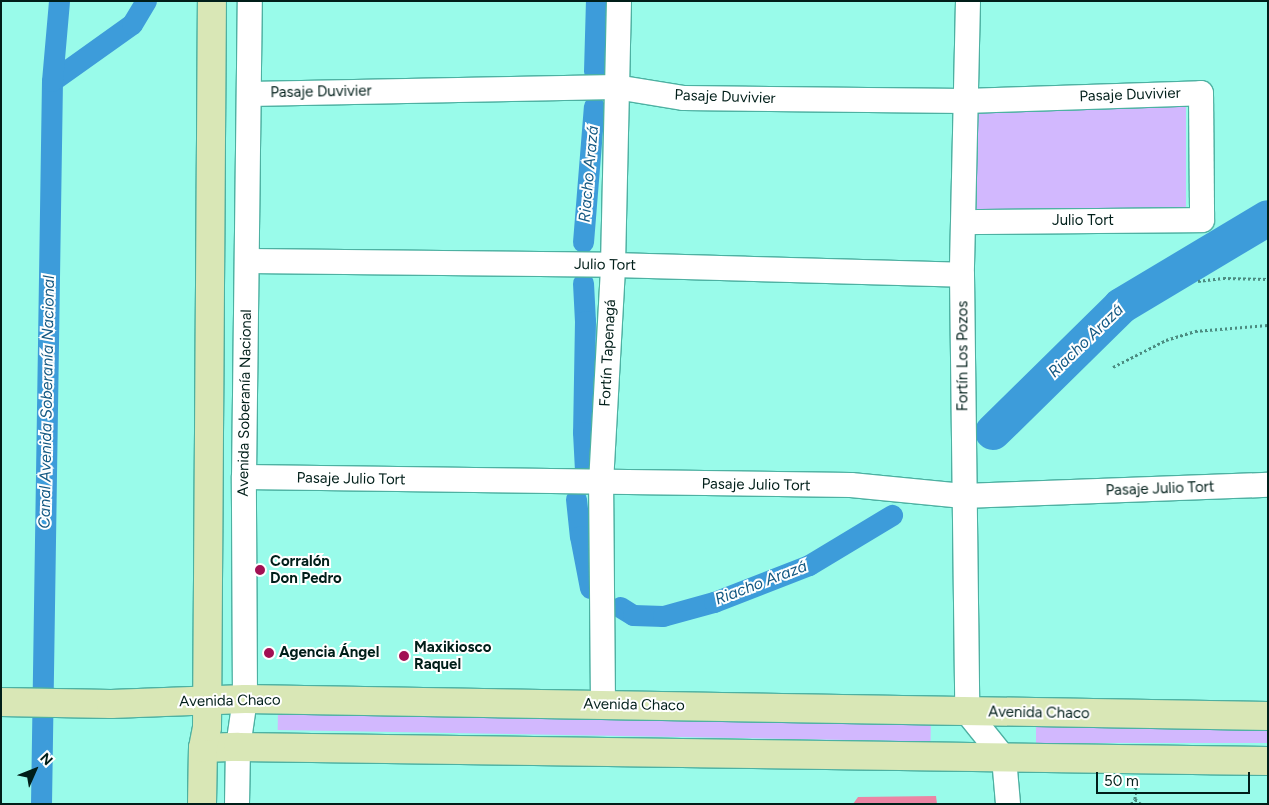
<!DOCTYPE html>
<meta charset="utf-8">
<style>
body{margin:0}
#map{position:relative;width:1269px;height:805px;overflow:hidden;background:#99fbea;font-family:Figtree,sans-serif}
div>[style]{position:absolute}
.green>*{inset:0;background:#d2b8fe;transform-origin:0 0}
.canal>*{height:21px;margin:-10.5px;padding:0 10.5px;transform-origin:10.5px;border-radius:10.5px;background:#3d9cda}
.river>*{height:36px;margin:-18px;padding:0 18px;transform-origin:18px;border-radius:18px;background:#3d9cda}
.building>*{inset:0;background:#eb85a4}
.path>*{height:3px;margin-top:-1.5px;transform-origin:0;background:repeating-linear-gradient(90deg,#4b8b80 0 2.5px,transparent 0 5px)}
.roads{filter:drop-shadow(1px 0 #4db1a2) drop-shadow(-1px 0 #4db1a2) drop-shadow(0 1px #4db1a2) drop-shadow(0 -1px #4db1a2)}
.minor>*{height:24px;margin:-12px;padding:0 12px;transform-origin:12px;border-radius:12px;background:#fff}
.major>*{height:28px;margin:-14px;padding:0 14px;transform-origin:14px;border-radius:14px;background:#d9e7b6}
.dots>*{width:14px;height:14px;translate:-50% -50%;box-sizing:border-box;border:2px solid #fff;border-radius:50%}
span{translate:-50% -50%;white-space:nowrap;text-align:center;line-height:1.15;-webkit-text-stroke:4px #fff;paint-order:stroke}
.street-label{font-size:15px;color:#001e19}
.poi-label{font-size:15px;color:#001e19;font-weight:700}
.left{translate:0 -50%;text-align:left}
.water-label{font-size:16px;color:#145983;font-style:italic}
.frame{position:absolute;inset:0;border:2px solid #001e19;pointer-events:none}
.north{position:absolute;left:10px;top:745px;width:50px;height:50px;-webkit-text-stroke:4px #fff;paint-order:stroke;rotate:46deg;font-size:14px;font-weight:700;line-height:20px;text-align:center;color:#001e19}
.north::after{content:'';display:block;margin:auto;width:18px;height:22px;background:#001e19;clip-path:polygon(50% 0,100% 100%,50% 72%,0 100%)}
.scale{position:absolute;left:1096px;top:772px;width:154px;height:22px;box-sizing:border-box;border:2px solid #001e19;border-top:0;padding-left:6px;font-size:15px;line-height:18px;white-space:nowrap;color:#001e19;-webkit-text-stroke:4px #fff;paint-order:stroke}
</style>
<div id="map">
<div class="green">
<i style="left:1186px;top:103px;width:110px;height:210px;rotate:90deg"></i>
<i style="left:278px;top:711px;width:653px;height:19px;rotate:1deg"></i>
<i style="left:1036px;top:724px;width:232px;height:19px"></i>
</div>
<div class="canal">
<i style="left:594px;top:71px;width:70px;rotate:-88.4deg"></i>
<i style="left:52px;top:81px;width:98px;rotate:-35.5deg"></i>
<i style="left:132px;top:24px;width:27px;rotate:-59deg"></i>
<i style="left:583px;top:242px;width:136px;rotate:-85.4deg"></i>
<i style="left:583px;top:283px;width:38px;rotate:87deg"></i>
<i style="left:585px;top:321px;width:111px;rotate:91deg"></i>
<i style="left:583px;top:432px;width:37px;rotate:87deg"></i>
<i style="left:576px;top:499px;width:37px;rotate:84deg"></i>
<i style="left:580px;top:536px;width:53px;rotate:79.1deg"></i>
<i style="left:620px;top:607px;width:15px;rotate:32deg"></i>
<i style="left:633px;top:615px;width:30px;rotate:2deg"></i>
<i style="left:663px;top:616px;width:53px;rotate:-15.4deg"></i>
<i style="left:714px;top:602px;width:102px;rotate:-21.3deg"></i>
<i style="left:809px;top:565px;width:97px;rotate:-31.1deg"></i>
<i style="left:41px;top:804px;width:723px;rotate:-89.13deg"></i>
<i style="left:52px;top:81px;width:80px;rotate:-85deg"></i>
</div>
<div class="river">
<i style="left:993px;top:432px;width:180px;rotate:-44.5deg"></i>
<i style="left:1121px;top:306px;width:171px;rotate:-30.9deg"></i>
</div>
<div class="building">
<i style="clip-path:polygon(936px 796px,937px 804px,853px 804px,858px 797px)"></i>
</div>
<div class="path">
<i style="left:1198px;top:281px;width:25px;rotate:-7deg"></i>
<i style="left:1223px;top:278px;width:45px;rotate:1.3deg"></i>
<i style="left:1113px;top:367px;width:59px;rotate:-27deg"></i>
<i style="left:1166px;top:340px;width:30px;rotate:-17deg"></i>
<i style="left:1195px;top:331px;width:73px;rotate:-4.7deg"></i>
<i style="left:1135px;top:799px;width:17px;rotate:-87deg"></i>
<i style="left:1131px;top:804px;width:6px;rotate:-51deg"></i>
<i style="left:1135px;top:799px;width:8px;rotate:40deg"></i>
</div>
<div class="roads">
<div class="minor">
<i style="left:968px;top:1px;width:274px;rotate:91.3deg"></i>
<i style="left:962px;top:275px;width:437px;rotate:89.3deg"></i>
<i style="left:967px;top:712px;width:59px;rotate:51.2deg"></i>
<i style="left:1004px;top:758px;width:46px;rotate:85deg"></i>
<i style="left:249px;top:94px;width:367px;rotate:-1.1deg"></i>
<i style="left:616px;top:87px;width:69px;rotate:9.2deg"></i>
<i style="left:684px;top:98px;width:281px;rotate:0.6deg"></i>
<i style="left:965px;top:101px;width:236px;rotate:-1.9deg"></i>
<i style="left:1201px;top:93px;width:127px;rotate:89.5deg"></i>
<i style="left:1202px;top:220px;width:238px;rotate:179.5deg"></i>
<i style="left:248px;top:261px;width:365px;rotate:0.6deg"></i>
<i style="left:613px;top:265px;width:349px;rotate:1.6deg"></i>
<i style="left:244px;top:477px;width:607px;rotate:0.76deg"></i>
<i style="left:851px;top:485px;width:113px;rotate:5.6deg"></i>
<i style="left:963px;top:496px;width:305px;rotate:-2.1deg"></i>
<i style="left:603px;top:704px;width:221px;rotate:-90.5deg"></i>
<i style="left:601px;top:483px;width:218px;rotate:-86.8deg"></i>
<i style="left:613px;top:265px;width:264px;rotate:-88.7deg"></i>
<i style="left:237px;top:804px;width:57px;rotate:-89deg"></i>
<i style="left:238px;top:747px;width:49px;rotate:-81.7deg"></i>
<i style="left:245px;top:699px;width:222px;rotate:-90.3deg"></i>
<i style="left:244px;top:477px;width:476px;rotate:-89.3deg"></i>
</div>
<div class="major">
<i style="left:1px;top:702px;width:110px;rotate:1deg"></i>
<i style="left:111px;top:704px;width:134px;rotate:-2.1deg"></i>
<i style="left:245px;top:699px;width:1023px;rotate:0.95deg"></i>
<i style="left:203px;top:748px;width:35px;rotate:-2deg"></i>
<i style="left:238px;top:747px;width:1030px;rotate:0.78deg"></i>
<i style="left:202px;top:804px;width:56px;rotate:-89deg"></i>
<i style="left:203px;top:748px;width:21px;rotate:-79deg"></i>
<i style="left:207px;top:727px;width:726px;rotate:-89.61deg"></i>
</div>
</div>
<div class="dots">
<i style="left:260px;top:570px;background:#a21053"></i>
<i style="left:269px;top:653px;background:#a21053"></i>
<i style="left:404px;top:656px;background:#a21053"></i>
</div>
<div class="street-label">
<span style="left:321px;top:92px;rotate:-1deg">Pasaje Duvivier</span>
<span style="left:1130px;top:95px;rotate:-2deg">Pasaje Duvivier</span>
<span style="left:725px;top:97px;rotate:2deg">Pasaje Duvivier</span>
<span style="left:1083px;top:221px">Julio Tort</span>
<span style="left:605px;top:265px;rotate:1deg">Julio Tort</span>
<span style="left:608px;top:353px;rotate:-87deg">Fortín Tapenagá</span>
<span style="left:963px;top:356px;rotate:-90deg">Fortín Los Pozos</span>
<span style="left:245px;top:403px;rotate:-89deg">Avenida Soberanía Nacional</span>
<span style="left:351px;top:479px;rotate:1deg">Pasaje Julio Tort</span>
<span style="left:756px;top:485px;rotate:1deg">Pasaje Julio Tort</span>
<span style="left:1160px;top:489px;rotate:-2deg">Pasaje Julio Tort</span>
<span style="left:230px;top:701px;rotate:-1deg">Avenida Chaco</span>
<span style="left:634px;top:705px;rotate:1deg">Avenida Chaco</span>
<span style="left:1039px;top:713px;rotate:1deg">Avenida Chaco</span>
</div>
<div class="poi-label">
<span class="left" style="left:270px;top:570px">Corralón<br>Don Pedro</span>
<span class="left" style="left:414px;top:656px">Maxikiosco<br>Raquel</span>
<span class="left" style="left:279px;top:653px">Agencia Ángel</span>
</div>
<div class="water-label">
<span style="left:589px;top:174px;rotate:-85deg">Riacho Arazá</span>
<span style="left:1086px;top:341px;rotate:-44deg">Riacho Arazá</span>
<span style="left:47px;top:402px;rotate:-89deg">Canal Avenida Soberanía Nacional</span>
<span style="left:761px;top:583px;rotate:-21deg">Riacho Arazá</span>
</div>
<div class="frame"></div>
<div class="north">N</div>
<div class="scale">50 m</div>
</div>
